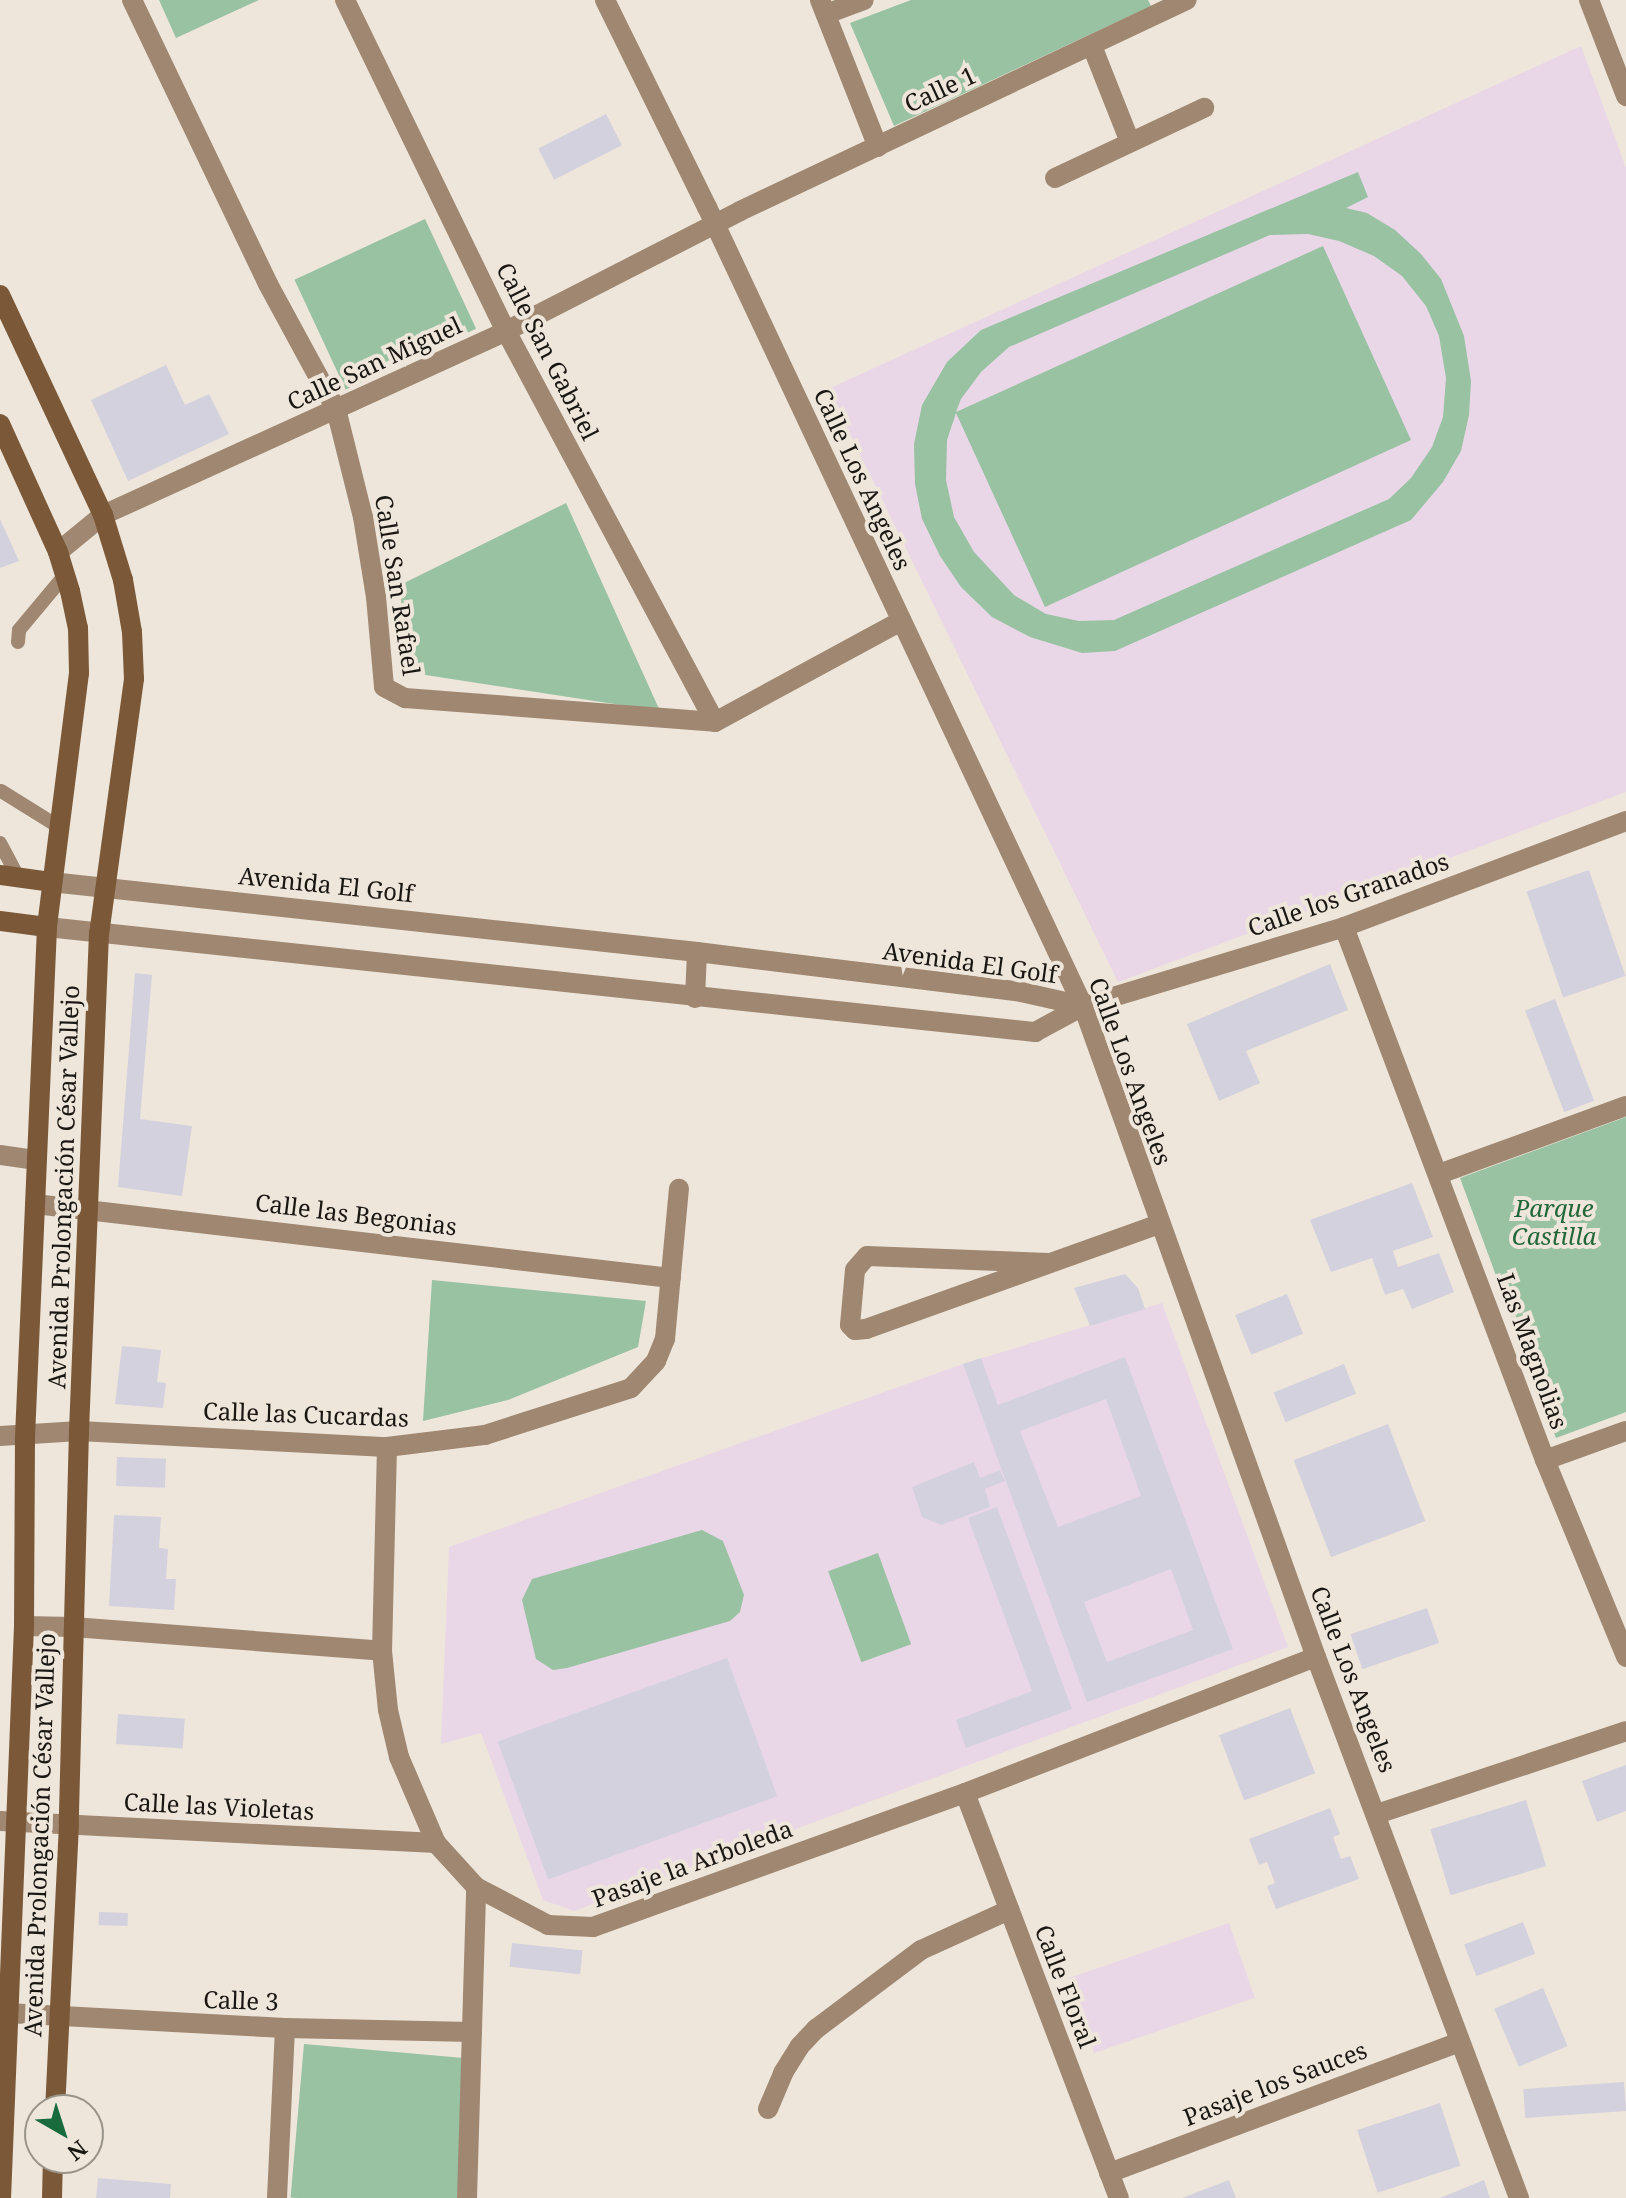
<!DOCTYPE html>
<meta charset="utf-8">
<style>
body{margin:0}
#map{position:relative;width:1626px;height:2198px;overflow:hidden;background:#eee6da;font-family:"Noto Serif",serif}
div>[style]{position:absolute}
.education>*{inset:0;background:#e9d7e8;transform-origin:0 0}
.green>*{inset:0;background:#98c2a2;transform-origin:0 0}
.building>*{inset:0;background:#d4d1de;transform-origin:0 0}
.service>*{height:14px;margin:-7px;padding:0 7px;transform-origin:7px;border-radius:7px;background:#9f8771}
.minor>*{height:20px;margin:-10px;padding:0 10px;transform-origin:10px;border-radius:10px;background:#9f8771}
.tertiary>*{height:20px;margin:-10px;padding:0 10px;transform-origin:10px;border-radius:10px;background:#9f8771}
.secondary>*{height:20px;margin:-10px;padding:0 10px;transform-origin:10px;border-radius:10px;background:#7b5938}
span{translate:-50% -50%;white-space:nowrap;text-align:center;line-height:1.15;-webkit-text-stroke:8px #eee6da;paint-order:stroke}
.street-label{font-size:24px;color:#1a1713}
.park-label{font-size:24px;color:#21673a;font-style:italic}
.north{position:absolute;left:24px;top:2094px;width:80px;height:80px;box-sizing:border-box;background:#eee6da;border:2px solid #99938a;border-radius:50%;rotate:141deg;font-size:22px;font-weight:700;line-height:32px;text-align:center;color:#1a1713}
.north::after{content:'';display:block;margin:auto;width:28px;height:36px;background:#176b3d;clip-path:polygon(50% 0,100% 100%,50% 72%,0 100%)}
</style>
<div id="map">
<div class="education">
<i style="clip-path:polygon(1581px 46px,1626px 168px,1626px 792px,1118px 982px,828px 389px)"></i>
<i style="clip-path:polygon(1162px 1303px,1288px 1647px,574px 1911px,543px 1900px,481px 1733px,441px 1744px,449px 1547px,963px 1364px)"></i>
<i style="left:1229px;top:1923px;width:79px;height:170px;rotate:71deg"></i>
</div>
<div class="green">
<i style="clip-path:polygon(159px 0,259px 0,176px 38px)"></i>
<i style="clip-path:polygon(911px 0,1148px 0,1151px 6px,894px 126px,850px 23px)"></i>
<i style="clip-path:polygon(evenodd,1358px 172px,1368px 197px,1346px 208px,1367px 213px,1395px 230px,1421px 254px,1441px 279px,1464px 336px,1471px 381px,1469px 415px,1461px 451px,1443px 482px,1411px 520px,1115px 651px,1082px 653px,1030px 637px,992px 617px,961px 587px,940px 556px,922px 519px,915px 484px,914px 444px,922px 405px,947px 362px,981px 330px,1358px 172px,1308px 234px,1339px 241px,1374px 256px,1402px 276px,1426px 306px,1439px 336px,1446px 378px,1443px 417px,1432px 447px,1411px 478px,1389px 499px,1114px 620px,1079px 621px,1046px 614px,1014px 595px,974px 552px,954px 517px,946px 480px,947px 440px,956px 413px,1045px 607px,1411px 440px,1323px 246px,956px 412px,961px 399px,981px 372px,1009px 347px,1270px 235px,1308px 234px)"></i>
<i style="left:425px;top:219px;width:121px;height:144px;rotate:65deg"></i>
<i style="clip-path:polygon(566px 503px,660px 711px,406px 672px,400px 585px)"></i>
<i style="clip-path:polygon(1626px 1117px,1626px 1412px,1556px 1438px,1460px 1178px)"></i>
<i style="clip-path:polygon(432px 1280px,646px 1301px,638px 1347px,508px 1400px,423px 1421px)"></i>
<i style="clip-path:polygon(702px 1530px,723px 1541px,744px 1595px,740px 1612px,730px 1621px,567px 1668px,553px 1670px,536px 1659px,522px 1600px,532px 1579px)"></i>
<i style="left:878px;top:1553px;width:97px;height:53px;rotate:70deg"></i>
<i style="left:304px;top:2044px;width:166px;height:154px;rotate:5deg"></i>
</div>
<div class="building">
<i style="left:606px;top:114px;width:35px;height:76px;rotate:63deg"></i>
<i style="clip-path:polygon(166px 365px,185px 405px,209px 394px,229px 434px,128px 481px,91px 400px)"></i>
<i style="clip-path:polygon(0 519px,19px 561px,0 568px)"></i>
<i style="left:1589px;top:870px;width:112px;height:66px;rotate:71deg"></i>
<i style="clip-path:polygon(1330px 964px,1348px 1010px,1246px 1051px,1260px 1083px,1219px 1101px,1187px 1024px)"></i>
<i style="clip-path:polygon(135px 973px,152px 975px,140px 1119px,192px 1126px,182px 1196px,118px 1187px)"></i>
<i style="left:1555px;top:999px;width:109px;height:32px;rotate:69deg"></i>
<i style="clip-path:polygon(1412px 1183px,1433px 1237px,1393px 1251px,1398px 1267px,1439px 1253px,1454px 1292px,1412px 1309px,1403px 1289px,1385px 1295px,1372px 1258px,1331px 1272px,1310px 1220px)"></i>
<i style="clip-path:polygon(1125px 1274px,1138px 1288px,1145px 1309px,1090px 1326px,1074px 1288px)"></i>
<i style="left:1287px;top:1294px;width:43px;height:56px;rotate:68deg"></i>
<i style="clip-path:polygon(122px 1346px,161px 1350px,157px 1382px,166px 1383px,163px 1408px,115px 1404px)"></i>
<i style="clip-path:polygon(evenodd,1125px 1357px,1233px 1649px,1087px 1702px,963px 1364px,981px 1358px,998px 1405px,1125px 1357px,1106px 1399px,1141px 1496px,1058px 1527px,1020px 1431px,1106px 1399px,1125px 1357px,1171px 1569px,1193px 1630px,1107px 1662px,1084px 1602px,1171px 1569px)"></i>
<i style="left:1344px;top:1364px;width:32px;height:76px;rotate:68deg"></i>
<i style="left:1388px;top:1424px;width:104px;height:101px;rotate:69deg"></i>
<i style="left:117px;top:1457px;width:49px;height:29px;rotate:2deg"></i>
<i style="clip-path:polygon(974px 1462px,980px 1478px,1000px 1470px,1005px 1481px,985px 1489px,990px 1507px,941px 1525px,922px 1517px,912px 1487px)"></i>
<i style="clip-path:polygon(997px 1507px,1072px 1709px,966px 1748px,956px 1720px,1032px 1691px,968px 1518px)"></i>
<i style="clip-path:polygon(114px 1515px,161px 1517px,159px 1548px,168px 1549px,166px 1579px,176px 1579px,174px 1610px,109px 1606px)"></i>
<i style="left:1427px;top:1608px;width:37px;height:81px;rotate:71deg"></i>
<i style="left:727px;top:1658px;width:147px;height:244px;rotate:70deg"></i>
<i style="left:1290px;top:1708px;width:70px;height:76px;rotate:69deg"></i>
<i style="left:118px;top:1714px;width:67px;height:30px;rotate:4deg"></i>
<i style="clip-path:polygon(1626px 1765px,1626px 1811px,1597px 1822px,1582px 1781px)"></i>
<i style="left:1526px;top:1800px;width:69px;height:100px;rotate:73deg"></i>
<i style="clip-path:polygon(1330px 1808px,1340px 1834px,1333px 1837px,1341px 1859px,1350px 1856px,1359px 1879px,1276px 1909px,1267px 1886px,1275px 1883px,1267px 1862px,1259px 1865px,1249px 1839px)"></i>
<i style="left:99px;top:1912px;width:29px;height:13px;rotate:2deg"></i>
<i style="left:1523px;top:1922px;width:34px;height:63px;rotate:69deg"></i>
<i style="left:512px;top:1943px;width:71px;height:24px;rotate:6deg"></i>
<i style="left:1543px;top:1988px;width:63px;height:53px;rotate:67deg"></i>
<i style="left:1624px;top:2082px;width:29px;height:101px;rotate:86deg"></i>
<i style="left:1440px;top:2103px;width:66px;height:87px;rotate:72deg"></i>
<i style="clip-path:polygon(98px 2178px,171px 2184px,170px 2198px,96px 2198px)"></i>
<i style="clip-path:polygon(1229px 2180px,1236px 2198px,1182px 2198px)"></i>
<i style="clip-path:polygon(1484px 2180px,1490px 2198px,1440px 2198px)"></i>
</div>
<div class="service">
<i style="left:18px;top:642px;width:12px;rotate:-85deg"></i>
<i style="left:19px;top:630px;width:72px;rotate:-50.1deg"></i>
<i style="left:1px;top:791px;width:68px;rotate:31.8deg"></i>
<i style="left:0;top:843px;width:40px;rotate:62deg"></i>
</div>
<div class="minor">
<i style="left:132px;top:0;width:315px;rotate:64.4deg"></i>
<i style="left:268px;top:284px;width:142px;rotate:61.5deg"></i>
<i style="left:336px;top:409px;width:111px;rotate:76deg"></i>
<i style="left:363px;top:517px;width:81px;rotate:80.8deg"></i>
<i style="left:376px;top:597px;width:90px;rotate:84.9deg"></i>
<i style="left:384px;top:687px;width:24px;rotate:28deg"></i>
<i style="left:405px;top:698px;width:311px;rotate:4.4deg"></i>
<i style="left:715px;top:722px;width:212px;rotate:-28.5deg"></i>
<i style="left:345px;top:0;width:368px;rotate:64.1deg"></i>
<i style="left:506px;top:331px;width:443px;rotate:61.9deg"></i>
<i style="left:820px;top:0;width:158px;rotate:68.5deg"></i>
<i style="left:1589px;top:0;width:103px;rotate:68.9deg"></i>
<i style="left:826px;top:14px;width:40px;rotate:-20.2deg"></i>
<i style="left:1092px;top:46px;width:103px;rotate:68.4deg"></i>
<i style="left:1055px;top:178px;width:165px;rotate:-25.2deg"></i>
<i style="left:58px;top:552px;width:58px;rotate:-39.4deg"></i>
<i style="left:103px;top:515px;width:443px;rotate:-24.5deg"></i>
<i style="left:506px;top:331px;width:263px;rotate:-27.1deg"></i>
<i style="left:740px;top:211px;width:494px;rotate:-25.3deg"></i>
<i style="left:1344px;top:927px;width:570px;rotate:69.34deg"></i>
<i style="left:1545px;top:1460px;width:213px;rotate:67.6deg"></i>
<i style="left:1083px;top:1006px;width:273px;rotate:-16.8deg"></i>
<i style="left:1344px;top:927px;width:301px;rotate:-20.6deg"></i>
<i style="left:0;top:1155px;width:35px;rotate:8deg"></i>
<i style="left:1439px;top:1174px;width:199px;rotate:-20deg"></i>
<i style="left:35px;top:1204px;width:640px;rotate:6.64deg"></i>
<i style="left:1049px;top:1263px;width:182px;rotate:-177.8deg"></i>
<i style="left:867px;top:1256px;width:18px;rotate:131deg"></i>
<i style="left:855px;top:1270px;width:55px;rotate:95.2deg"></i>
<i style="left:850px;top:1325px;width:7px;rotate:45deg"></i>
<i style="left:855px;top:1330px;width:11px;rotate:-5deg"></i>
<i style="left:866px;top:1329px;width:312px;rotate:-19.7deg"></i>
<i style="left:0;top:1436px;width:79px;rotate:-3.6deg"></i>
<i style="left:79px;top:1431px;width:308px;rotate:3deg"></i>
<i style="left:387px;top:1447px;width:99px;rotate:-7deg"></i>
<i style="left:485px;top:1435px;width:153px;rotate:-17.8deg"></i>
<i style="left:631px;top:1388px;width:37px;rotate:-47deg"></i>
<i style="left:656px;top:1361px;width:24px;rotate:-68deg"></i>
<i style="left:665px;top:1339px;width:151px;rotate:-84.7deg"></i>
<i style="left:387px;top:1447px;width:204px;rotate:91.4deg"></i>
<i style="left:382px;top:1651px;width:59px;rotate:84.2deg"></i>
<i style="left:388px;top:1710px;width:48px;rotate:76.8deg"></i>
<i style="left:399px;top:1757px;width:94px;rotate:66.7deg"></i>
<i style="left:436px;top:1843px;width:59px;rotate:47.7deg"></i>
<i style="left:476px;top:1887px;width:81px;rotate:27.8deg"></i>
<i style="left:548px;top:1925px;width:45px;rotate:2.5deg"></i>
<i style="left:593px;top:1927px;width:395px;rotate:-19.8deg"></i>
<i style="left:965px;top:1793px;width:376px;rotate:-21.2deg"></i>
<i style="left:1545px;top:1460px;width:86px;rotate:-19.7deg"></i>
<i style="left:24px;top:1626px;width:49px;rotate:1.2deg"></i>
<i style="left:73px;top:1627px;width:310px;rotate:4.4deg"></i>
<i style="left:965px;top:1793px;width:433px;rotate:69.2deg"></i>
<i style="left:1377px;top:1814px;width:262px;rotate:-18.4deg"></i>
<i style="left:0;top:1821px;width:437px;rotate:2.9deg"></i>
<i style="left:7px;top:2013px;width:278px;rotate:3.1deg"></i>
<i style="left:285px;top:2028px;width:187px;rotate:1.2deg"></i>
<i style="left:768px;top:2109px;width:39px;rotate:-67deg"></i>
<i style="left:783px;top:2073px;width:31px;rotate:-58deg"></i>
<i style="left:799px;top:2047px;width:25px;rotate:-47deg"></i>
<i style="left:816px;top:2029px;width:131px;rotate:-37deg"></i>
<i style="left:921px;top:1950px;width:97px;rotate:-24.4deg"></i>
<i style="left:1109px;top:2173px;width:374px;rotate:-20.5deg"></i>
<i style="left:277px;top:2198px;width:170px;rotate:-87.3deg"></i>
<i style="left:467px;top:2198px;width:311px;rotate:-88.3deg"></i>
</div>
<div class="tertiary">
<i style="left:605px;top:0;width:231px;rotate:63.8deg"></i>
<i style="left:707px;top:207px;width:883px;rotate:64.8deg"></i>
<i style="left:1083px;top:1006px;width:691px;rotate:70.31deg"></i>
<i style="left:1316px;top:1657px;width:578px;rotate:69.43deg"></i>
<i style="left:51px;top:882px;width:650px;rotate:6.18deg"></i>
<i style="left:697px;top:952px;width:326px;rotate:7deg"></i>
<i style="left:1021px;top:992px;width:64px;rotate:12.7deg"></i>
<i style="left:47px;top:927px;width:994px;rotate:6.07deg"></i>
<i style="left:1035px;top:1032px;width:55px;rotate:-28.4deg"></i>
<i style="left:695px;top:998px;width:46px;rotate:-87.5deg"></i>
</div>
<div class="secondary">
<i style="left:0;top:295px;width:243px;rotate:64.9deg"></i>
<i style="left:103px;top:515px;width:68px;rotate:72.9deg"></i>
<i style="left:123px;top:580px;width:53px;rotate:80.2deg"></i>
<i style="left:132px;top:632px;width:47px;rotate:87.6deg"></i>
<i style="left:134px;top:679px;width:256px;rotate:97.8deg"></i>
<i style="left:99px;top:933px;width:498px;rotate:92.3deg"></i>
<i style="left:79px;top:1431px;width:393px;rotate:91.5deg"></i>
<i style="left:69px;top:1824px;width:286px;rotate:92.8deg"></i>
<i style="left:0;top:424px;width:141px;rotate:65.6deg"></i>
<i style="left:58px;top:552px;width:41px;rotate:72.9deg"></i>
<i style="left:70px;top:591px;width:38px;rotate:78deg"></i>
<i style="left:78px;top:628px;width:45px;rotate:88.7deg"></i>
<i style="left:79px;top:673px;width:256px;rotate:97.2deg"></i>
<i style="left:47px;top:927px;width:509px;rotate:92.47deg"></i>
<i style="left:25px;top:1436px;width:190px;rotate:90.3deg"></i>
<i style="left:24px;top:1626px;width:572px;rotate:92.3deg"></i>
<i style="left:0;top:875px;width:51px;rotate:7.8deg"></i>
<i style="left:0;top:921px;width:47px;rotate:7.3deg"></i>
<i style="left:52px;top:2198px;width:40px;rotate:-88.6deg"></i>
</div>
<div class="street-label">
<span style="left:940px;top:89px;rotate:-25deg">Calle 1</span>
<span style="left:548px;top:351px;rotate:63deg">Calle San Gabriel</span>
<span style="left:374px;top:363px;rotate:-25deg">Calle San Miguel</span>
<span style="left:863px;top:479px;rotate:65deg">Calle Los Angeles</span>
<span style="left:398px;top:585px;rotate:81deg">Calle San Rafael</span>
<span style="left:326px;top:884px;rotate:6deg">Avenida El Golf</span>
<span style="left:1348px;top:894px;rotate:-19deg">Calle los Granados</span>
<span style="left:970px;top:962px;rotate:8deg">Avenida El Golf</span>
<span style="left:1131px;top:1071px;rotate:70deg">Calle Los Angeles</span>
<span style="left:63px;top:1187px;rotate:-88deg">Avenida Prolongación César Vallejo</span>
<span style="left:356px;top:1214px;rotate:7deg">Calle las Begonias</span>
<span style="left:1533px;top:1351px;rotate:70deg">Las Magnolias</span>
<span style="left:306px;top:1414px;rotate:2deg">Calle las Cucardas</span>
<span style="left:1354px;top:1679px;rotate:69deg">Calle Los Angeles</span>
<span style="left:219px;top:1806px;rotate:3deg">Calle las Violetas</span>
<span style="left:39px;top:1835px;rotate:-88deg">Avenida Prolongación César Vallejo</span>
<span style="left:692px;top:1863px;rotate:-20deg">Pasaje la Arboleda</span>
<span style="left:1066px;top:1986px;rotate:69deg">Calle Floral</span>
<span style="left:241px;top:2000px;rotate:2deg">Calle 3</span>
<span style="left:1275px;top:2083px;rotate:-21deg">Pasaje los Sauces</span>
</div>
<div class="park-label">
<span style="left:1554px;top:1222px">Parque<br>Castilla</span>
</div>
<div class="north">N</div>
</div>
